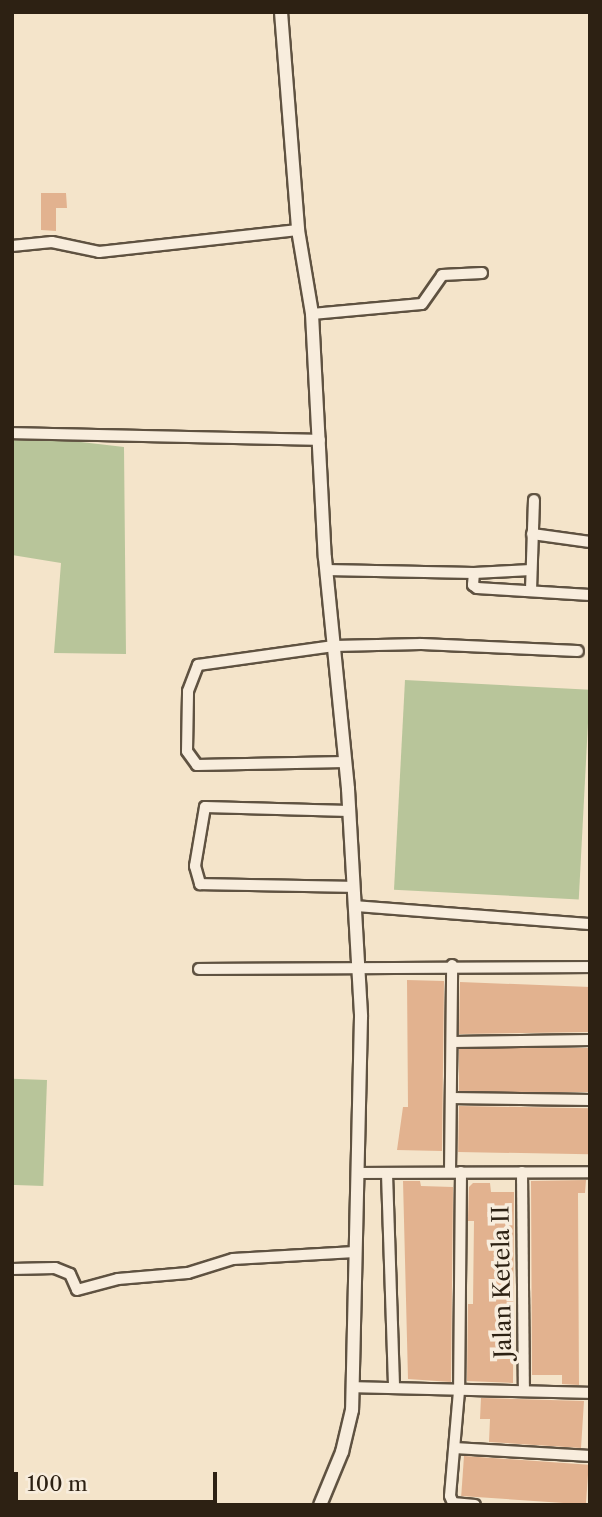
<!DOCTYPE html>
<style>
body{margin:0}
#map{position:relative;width:602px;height:1517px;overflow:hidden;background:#f4e4ca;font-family:"Libre Caslon Text",serif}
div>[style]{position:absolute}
.green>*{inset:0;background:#b8c59a;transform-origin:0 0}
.building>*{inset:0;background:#e2b28f;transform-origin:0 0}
.roads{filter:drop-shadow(2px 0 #5f5241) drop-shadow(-2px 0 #5f5241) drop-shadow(0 2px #5f5241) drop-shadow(0 -2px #5f5241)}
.minor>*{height:10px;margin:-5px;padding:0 5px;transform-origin:5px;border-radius:5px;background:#f8eddd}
.tertiary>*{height:12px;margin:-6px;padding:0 6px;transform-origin:6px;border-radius:6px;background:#f8eddd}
span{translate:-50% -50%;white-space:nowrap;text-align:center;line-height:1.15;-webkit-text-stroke:7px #f8eddd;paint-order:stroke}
.street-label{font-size:23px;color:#2d2113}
.frame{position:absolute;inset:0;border:14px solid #2d2113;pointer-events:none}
.scale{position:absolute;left:14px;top:1472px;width:203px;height:32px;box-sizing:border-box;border:4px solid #2d2113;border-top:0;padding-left:9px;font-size:21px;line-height:24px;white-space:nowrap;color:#2d2113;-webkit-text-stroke:5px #f8eddd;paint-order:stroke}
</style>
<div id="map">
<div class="green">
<i style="clip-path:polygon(12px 434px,124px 447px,126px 654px,54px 653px,61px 563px,12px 555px)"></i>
<i style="left:405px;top:680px;width:185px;height:210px;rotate:3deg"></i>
<i style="left:47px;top:1080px;width:106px;height:35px;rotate:92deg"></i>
</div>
<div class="building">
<i style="clip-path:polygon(41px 193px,66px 193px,67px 208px,56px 208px,56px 231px,41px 230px)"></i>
<i style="clip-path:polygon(407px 980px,444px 981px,442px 1151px,397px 1150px,403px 1107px,408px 1107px)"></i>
<i style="clip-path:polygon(460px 982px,590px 987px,590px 1032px,459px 1034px)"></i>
<i style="left:590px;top:1048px;width:44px;height:131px;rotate:90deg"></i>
<i style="left:459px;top:1106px;width:131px;height:46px;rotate:1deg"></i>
<i style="clip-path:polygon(586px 1180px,585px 1193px,578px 1193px,579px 1385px,562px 1384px,562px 1375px,532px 1375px,531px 1181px)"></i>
<i style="clip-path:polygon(403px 1181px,420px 1181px,421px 1186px,453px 1187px,451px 1382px,408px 1379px)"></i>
<i style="clip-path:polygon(473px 1183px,490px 1183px,491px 1192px,514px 1192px,513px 1383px,467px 1381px,468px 1304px,473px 1304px,474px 1221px,468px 1221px,469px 1187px)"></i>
<i style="clip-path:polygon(481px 1398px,584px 1401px,581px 1448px,489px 1442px,490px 1419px,480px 1419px)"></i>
<i style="left:464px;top:1456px;width:125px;height:40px;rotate:4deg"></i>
</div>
<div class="roads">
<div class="minor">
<i style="left:12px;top:246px;width:40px;rotate:-5.7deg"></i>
<i style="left:52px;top:242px;width:48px;rotate:12deg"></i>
<i style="left:99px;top:252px;width:200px;rotate:-6.3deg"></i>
<i style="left:312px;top:314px;width:110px;rotate:-5.2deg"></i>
<i style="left:422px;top:304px;width:35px;rotate:-55deg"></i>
<i style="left:442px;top:275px;width:40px;rotate:-2.9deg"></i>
<i style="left:12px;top:433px;width:308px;rotate:1.3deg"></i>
<i style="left:532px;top:534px;width:59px;rotate:7.9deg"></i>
<i style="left:326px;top:570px;width:148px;rotate:1.2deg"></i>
<i style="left:474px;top:573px;width:12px;rotate:95deg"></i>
<i style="left:473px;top:585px;width:5px;rotate:37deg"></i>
<i style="left:477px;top:588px;width:113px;rotate:3.5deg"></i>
<i style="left:474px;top:573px;width:57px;rotate:-3deg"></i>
<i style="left:531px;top:590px;width:90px;rotate:-88.1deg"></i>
<i style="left:345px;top:762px;width:148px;rotate:178.8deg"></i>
<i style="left:197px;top:765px;width:17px;rotate:-126deg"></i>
<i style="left:187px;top:751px;width:60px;rotate:-89deg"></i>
<i style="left:188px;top:691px;width:28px;rotate:-69deg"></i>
<i style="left:198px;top:665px;width:137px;rotate:-8deg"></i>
<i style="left:334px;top:646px;width:87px;rotate:-1.3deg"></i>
<i style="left:421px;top:644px;width:157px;rotate:2.6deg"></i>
<i style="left:349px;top:811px;width:144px;rotate:-178.4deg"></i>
<i style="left:205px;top:807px;width:60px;rotate:99.6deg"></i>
<i style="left:195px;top:866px;width:19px;rotate:74deg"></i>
<i style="left:200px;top:884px;width:154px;rotate:1.1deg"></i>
<i style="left:355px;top:906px;width:236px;rotate:4.4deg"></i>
<i style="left:199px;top:969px;width:391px;rotate:-0.3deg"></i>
<i style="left:453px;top:1042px;width:137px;rotate:-0.8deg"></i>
<i style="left:451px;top:1098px;width:139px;rotate:0.8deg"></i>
<i style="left:450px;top:1172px;width:207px;rotate:-89.4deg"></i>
<i style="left:461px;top:1172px;width:219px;rotate:90.5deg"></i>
<i style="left:459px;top:1391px;width:105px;rotate:94.9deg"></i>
<i style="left:450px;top:1496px;width:8px;rotate:67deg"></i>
<i style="left:453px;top:1503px;width:22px;rotate:5deg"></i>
<i style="left:522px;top:1172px;width:219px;rotate:89.5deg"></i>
<i style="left:357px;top:1173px;width:233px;rotate:-0.2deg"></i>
<i style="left:387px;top:1174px;width:212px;rotate:88.1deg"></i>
<i style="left:12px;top:1269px;width:43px;rotate:-1.3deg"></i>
<i style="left:55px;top:1268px;width:16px;rotate:22deg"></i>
<i style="left:70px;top:1274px;width:17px;rotate:66deg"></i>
<i style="left:77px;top:1290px;width:42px;rotate:-15deg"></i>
<i style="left:118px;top:1279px;width:70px;rotate:-4.9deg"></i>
<i style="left:188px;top:1273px;width:47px;rotate:-17.3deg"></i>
<i style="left:233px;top:1259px;width:122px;rotate:-3.3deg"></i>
<i style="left:352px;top:1387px;width:238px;rotate:1.4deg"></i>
<i style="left:455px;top:1448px;width:135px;rotate:3.4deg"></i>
</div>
<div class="tertiary">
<i style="left:281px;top:12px;width:219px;rotate:85.5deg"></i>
<i style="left:298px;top:230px;width:85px;rotate:80.5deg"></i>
<i style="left:312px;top:314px;width:244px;rotate:87deg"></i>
<i style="left:325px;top:558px;width:232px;rotate:84.3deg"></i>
<i style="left:348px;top:789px;width:228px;rotate:86.7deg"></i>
<i style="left:361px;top:1017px;width:393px;rotate:91.3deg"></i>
<i style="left:352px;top:1410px;width:43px;rotate:103.4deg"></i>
<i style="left:342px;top:1452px;width:57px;rotate:112.5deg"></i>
</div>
</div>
<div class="street-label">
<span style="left:502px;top:1282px;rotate:-91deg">Jalan Ketela II</span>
</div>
<div class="frame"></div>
<div class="scale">100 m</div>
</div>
